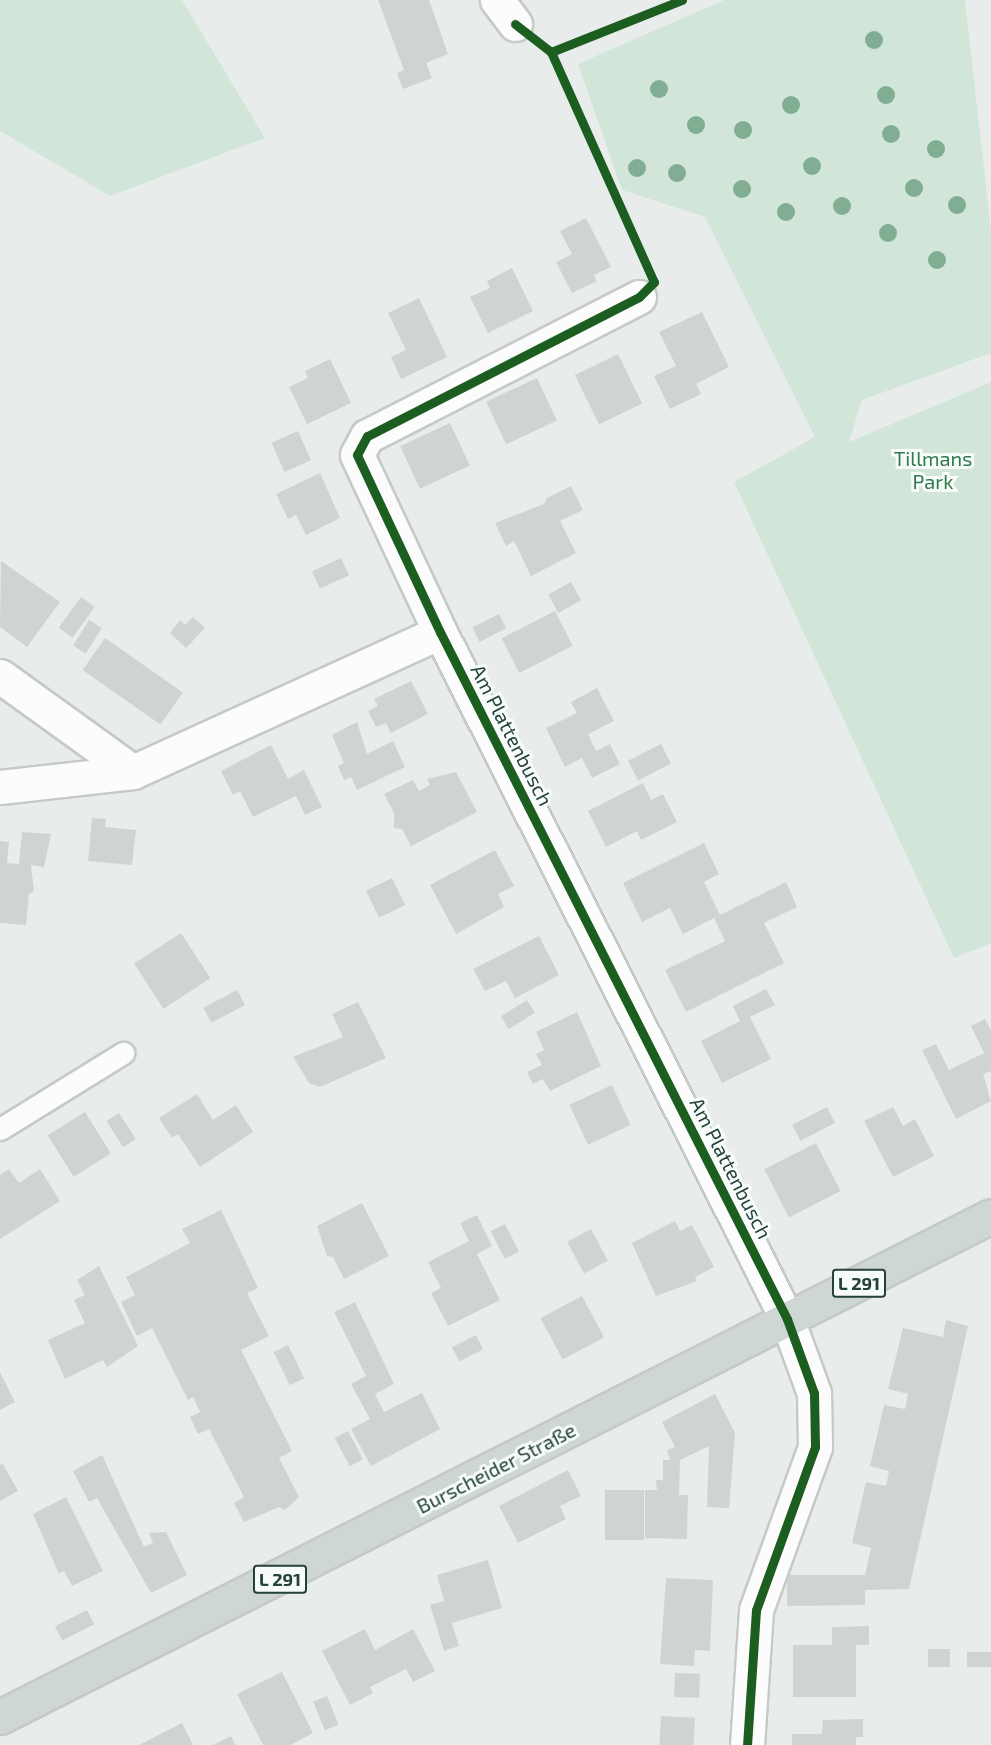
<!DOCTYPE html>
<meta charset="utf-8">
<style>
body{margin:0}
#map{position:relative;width:991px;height:1745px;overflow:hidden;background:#e8edeb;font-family:"Exo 2",sans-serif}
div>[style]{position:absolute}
.green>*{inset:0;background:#d1e6d8}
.building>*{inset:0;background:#cfd4d2;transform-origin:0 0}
.roads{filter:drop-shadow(2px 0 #c5cac8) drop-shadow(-2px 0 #c5cac8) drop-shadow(0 2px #c5cac8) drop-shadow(0 -2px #c5cac8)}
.lane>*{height:21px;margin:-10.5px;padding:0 10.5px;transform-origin:10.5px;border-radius:10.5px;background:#fcfcfc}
.street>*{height:33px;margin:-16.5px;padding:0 16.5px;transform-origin:16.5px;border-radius:16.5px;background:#fcfcfc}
.primary>*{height:33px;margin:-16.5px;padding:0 16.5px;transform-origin:16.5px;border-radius:16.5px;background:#cfd7d5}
.cycleway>*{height:9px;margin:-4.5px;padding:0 4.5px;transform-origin:4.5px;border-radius:4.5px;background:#1b5e20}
.trees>*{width:18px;height:18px;margin:-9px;border-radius:50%;background:#81ae93}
span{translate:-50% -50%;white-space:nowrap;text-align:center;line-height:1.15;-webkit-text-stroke:6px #f7fbf9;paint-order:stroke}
.shield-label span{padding:2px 4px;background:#f7fbf9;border:2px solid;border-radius:4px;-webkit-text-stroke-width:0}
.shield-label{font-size:18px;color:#24423a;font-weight:700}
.park-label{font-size:20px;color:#2d7a4b}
.street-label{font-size:20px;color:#24423a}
</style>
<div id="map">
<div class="green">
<i style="clip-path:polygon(0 0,182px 0,265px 138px,110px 196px,0 131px)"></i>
<i style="clip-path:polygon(724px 0,965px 0,991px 231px,991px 353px,862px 400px,849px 442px,991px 382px,991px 943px,954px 958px,734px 482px,815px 437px,705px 217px,622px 190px,578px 64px)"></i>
</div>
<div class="building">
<i style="clip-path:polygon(378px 0,429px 0,448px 54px,426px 63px,432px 78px,403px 89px,397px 73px,404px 70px)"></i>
<i style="clip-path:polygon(586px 218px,611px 267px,594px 275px,597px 281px,572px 293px,556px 262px,572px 254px,560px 231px)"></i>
<i style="clip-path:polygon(512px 268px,533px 311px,488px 333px,470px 297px,490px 288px,487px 281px)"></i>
<i style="clip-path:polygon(419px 298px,447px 357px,401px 379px,391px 357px,406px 350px,388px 313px)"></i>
<i style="clip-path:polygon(702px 312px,729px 367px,696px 384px,701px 394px,670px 409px,654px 376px,676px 366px,659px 332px)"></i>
<i style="left:618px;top:354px;width:55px;height:48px;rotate:64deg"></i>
<i style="clip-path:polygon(330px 359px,351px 403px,307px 424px,289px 387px,308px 378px,305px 371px)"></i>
<i style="left:537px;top:378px;width:47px;height:56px;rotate:65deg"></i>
<i style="left:450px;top:423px;width:47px;height:55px;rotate:65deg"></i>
<i style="left:298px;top:431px;width:32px;height:29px;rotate:66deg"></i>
<i style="clip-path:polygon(320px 473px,340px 518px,306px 535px,296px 515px,288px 519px,276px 494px)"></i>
<i style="clip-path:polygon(571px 486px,583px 510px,560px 521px,576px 553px,531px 576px,514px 541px,506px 546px,495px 523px,544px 504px,547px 498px)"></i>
<i style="left:341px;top:558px;width:19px;height:32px;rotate:65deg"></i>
<i style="clip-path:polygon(1px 561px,60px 602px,27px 647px,0 627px)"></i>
<i style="left:571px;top:582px;width:21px;height:26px;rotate:61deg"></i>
<i style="left:81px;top:597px;width:17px;height:38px;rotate:36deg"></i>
<i style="left:555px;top:611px;width:39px;height:60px;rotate:63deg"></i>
<i style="left:499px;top:614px;width:16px;height:30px;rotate:63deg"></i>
<i style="clip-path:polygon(193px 617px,205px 628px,186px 648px,170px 633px,180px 620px,185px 625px)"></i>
<i style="left:89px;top:620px;width:15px;height:30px;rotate:32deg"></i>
<i style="left:105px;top:638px;width:95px;height:39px;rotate:35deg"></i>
<i style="clip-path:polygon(411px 681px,428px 714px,391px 733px,386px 723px,376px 727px,368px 711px,378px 706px,374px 699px)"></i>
<i style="clip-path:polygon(597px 688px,614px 721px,588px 734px,596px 751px,610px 744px,620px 764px,592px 778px,582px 758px,565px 767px,546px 728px,577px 713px,571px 702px)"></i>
<i style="clip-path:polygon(357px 722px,367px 754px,393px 741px,405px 767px,357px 790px,351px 777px,344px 780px,338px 766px,344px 763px,332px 735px)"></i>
<i style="left:661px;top:744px;width:22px;height:37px;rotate:63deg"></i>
<i style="clip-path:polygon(271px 745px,288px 779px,304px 770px,322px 807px,305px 815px,296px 796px,253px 817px,240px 791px,233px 795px,221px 771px)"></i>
<i style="clip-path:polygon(456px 772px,477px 812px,411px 846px,402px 829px,394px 828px,394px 813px,384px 794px,413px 780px,419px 791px,430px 785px,427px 779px)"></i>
<i style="clip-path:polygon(643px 783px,651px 800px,663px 794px,677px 822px,641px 840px,637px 831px,606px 847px,588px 811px)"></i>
<i style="clip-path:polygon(92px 818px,106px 819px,105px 827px,136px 830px,132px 865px,88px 861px)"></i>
<i style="clip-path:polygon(22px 832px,51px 834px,44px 867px,31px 865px,34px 891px,29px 894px,26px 925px,0 923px,0 841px,9px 842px,7px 863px,19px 864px)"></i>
<i style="clip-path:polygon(704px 843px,719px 874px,704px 882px,720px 915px,786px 882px,797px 907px,764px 923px,784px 963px,686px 1012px,665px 970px,725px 941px,714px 918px,683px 934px,670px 908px,642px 922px,623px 883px)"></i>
<i style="clip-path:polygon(495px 850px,514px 886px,498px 894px,504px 907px,456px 934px,430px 885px)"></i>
<i style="left:392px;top:878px;width:30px;height:29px;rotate:64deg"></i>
<i style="left:181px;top:933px;width:54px;height:56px;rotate:57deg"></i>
<i style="clip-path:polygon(539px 936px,559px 975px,515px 998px,506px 981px,485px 991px,473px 969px)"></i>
<i style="clip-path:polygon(766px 989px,775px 1005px,750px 1017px,771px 1059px,722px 1083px,701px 1041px,740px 1021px,733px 1006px)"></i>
<i style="left:237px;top:990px;width:17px;height:38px;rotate:62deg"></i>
<i style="left:527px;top:1000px;width:15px;height:31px;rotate:58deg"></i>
<i style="clip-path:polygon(358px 1002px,386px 1058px,320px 1087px,309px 1083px,293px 1057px,343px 1037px,332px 1014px)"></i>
<i style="clip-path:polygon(577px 1012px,601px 1066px,550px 1091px,543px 1079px,533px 1084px,527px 1072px,542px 1065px,536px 1054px,544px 1050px,536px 1032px)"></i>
<i style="clip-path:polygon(985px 1019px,991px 1030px,991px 1071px,983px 1074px,991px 1101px,956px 1119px,922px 1050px,936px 1044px,949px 1070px,984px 1053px,971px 1026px)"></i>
<i style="left:612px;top:1085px;width:44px;height:47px;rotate:65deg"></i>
<i style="clip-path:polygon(197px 1094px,213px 1120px,236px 1105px,253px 1132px,200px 1167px,178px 1134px,172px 1138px,159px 1118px)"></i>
<i style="left:827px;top:1107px;width:18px;height:39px;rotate:63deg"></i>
<i style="clip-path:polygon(893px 1107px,903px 1126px,915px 1119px,934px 1156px,893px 1177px,864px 1121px)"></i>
<i style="left:85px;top:1112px;width:49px;height:44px;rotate:58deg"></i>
<i style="left:119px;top:1113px;width:31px;height:15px;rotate:57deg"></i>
<i style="left:816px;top:1143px;width:54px;height:58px;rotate:63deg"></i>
<i style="clip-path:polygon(9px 1169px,19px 1183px,40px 1169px,60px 1201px,0 1239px,0 1175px)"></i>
<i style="clip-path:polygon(362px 1203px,389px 1256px,344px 1279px,333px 1257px,327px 1256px,317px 1226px)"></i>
<i style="clip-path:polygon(221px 1210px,258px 1288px,247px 1293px,269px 1336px,241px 1350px,292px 1451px,279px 1458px,299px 1497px,285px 1510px,279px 1507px,244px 1522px,234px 1503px,244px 1497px,209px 1429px,198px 1434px,190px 1417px,200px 1412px,193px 1397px,188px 1400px,152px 1328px,137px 1336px,121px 1302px,135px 1295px,126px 1277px,190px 1243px,182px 1229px)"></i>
<i style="clip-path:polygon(477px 1215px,492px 1246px,477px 1254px,500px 1300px,448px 1326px,431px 1293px,441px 1288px,428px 1262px,469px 1241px,460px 1223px)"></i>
<i style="clip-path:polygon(675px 1221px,680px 1231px,692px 1225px,714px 1267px,695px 1277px,697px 1281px,656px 1296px,632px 1243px)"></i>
<i style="left:505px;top:1224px;width:31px;height:16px;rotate:63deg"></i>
<i style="left:591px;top:1229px;width:36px;height:27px;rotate:62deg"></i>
<i style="clip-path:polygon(99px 1266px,138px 1346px,107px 1367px,103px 1360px,65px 1379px,48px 1340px,85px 1323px,74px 1300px,85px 1295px,77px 1280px)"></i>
<i style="left:582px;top:1296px;width:47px;height:47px;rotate:62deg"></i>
<i style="clip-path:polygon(355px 1302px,394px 1384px,375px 1394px,384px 1412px,422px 1393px,440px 1429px,371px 1466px,351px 1429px,370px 1419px,351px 1384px,366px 1376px,334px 1312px)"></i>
<i style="clip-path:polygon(946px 1320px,968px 1326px,909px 1589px,865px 1590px,865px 1605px,787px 1606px,787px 1575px,865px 1575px,871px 1548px,852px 1543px,866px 1482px,886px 1486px,889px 1471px,870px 1466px,884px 1405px,905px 1409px,908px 1394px,888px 1389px,903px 1328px,943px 1337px)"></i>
<i style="left:476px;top:1335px;width:16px;height:27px;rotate:63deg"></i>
<i style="left:288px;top:1345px;width:37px;height:16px;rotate:64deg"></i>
<i style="clip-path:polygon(0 1372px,15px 1402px,0 1410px)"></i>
<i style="clip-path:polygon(715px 1394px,735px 1433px,729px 1508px,707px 1507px,709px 1446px,680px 1460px,679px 1495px,688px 1495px,687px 1539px,645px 1538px,645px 1490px,657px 1490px,656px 1480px,663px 1480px,663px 1460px,670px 1460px,667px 1450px,675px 1447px,662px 1422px)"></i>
<i style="left:348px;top:1431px;width:32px;height:15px;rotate:62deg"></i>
<i style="clip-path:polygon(102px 1455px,144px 1547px,153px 1543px,149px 1533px,166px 1532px,187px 1575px,151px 1593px,97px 1498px,89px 1502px,73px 1471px)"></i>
<i style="clip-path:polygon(3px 1464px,18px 1491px,0 1501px,0 1465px)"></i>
<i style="clip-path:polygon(568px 1470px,581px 1496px,560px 1506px,566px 1519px,518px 1543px,499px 1506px)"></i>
<i style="left:605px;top:1490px;width:39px;height:50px"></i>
<i style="clip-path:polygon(66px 1497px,103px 1571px,72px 1586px,64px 1571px,59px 1574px,33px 1514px)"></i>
<i style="clip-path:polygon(488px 1560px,502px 1608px,452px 1623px,459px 1646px,444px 1651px,430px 1605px,444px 1601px,437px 1575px)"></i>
<i style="clip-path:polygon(666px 1578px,713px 1580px,710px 1651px,695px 1650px,694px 1666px,660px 1664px)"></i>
<i style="left:87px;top:1610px;width:16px;height:36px;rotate:63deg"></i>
<i style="clip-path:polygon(869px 1626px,869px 1645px,856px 1645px,856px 1697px,793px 1697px,793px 1645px,832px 1645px,832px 1627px)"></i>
<i style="clip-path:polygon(365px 1629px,375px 1650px,413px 1629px,435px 1671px,413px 1682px,406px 1669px,370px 1687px,373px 1693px,350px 1705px,322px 1651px)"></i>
<i style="left:928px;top:1649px;width:22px;height:18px"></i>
<i style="left:967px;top:1652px;width:24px;height:15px"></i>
<i style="clip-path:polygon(282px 1672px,313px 1733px,290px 1745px,263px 1745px,237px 1694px)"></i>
<i style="left:675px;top:1673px;width:25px;height:24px;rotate:2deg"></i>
<i style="left:327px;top:1696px;width:31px;height:15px;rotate:68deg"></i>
<i style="left:661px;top:1716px;width:34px;height:29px;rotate:3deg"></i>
<i style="clip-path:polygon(863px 1719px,863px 1737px,856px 1737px,856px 1745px,792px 1745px,792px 1734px,822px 1734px,823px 1720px)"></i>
<i style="clip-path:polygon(182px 1723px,193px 1745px,139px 1745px)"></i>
<i style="clip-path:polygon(231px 1736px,235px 1745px,213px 1745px)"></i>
</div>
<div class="roads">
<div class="lane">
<i style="left:0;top:1129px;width:145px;rotate:-31.7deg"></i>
</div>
<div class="street">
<i style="left:497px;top:0;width:30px;rotate:53deg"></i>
<i style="left:639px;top:297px;width:305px;rotate:152.9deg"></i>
<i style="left:367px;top:436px;width:21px;rotate:118deg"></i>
<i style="left:357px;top:455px;width:195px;rotate:64.9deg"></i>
<i style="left:440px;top:632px;width:770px;rotate:63.2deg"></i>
<i style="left:787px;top:1319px;width:79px;rotate:70deg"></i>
<i style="left:814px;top:1393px;width:54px;rotate:88.9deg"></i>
<i style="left:815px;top:1447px;width:173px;rotate:109.9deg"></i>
<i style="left:756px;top:1610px;width:135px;rotate:93.8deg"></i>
<i style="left:0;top:676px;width:164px;rotate:35.8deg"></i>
<i style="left:133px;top:772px;width:337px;rotate:-24.5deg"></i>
<i style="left:0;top:787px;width:134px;rotate:-6.4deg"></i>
</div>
<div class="primary">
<i style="left:0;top:1717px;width:1110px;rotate:-26.82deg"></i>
</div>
</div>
<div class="cycleway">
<i style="left:515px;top:24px;width:46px;rotate:37.9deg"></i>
<i style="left:551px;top:52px;width:252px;rotate:65.9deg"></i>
<i style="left:654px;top:282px;width:21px;rotate:135deg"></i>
<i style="left:639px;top:297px;width:305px;rotate:152.9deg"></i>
<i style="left:367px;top:436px;width:21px;rotate:118deg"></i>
<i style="left:357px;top:455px;width:195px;rotate:64.9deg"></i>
<i style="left:440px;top:632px;width:770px;rotate:63.2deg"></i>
<i style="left:787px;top:1319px;width:79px;rotate:70deg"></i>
<i style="left:814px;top:1393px;width:54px;rotate:88.9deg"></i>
<i style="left:815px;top:1447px;width:173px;rotate:109.9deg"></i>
<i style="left:756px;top:1610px;width:135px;rotate:93.8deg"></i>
<i style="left:551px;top:52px;width:141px;rotate:-21.7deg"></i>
</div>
<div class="trees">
<i style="left:874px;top:40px"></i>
<i style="left:659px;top:89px"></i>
<i style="left:886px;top:95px"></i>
<i style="left:791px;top:105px"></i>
<i style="left:696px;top:125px"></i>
<i style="left:743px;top:130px"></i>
<i style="left:891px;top:134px"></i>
<i style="left:936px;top:149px"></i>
<i style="left:812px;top:166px"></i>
<i style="left:637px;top:168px"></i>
<i style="left:677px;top:173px"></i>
<i style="left:914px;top:188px"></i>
<i style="left:742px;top:189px"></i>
<i style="left:957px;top:205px"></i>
<i style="left:842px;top:206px"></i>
<i style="left:786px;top:212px"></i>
<i style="left:888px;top:233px"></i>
<i style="left:937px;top:260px"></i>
</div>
<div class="shield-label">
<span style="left:859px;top:1283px">L 291</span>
<span style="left:280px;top:1579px">L 291</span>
</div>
<div class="park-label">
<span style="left:933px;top:470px">Tillmans<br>Park</span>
</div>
<div class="street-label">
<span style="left:512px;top:735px;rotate:63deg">Am Plattenbusch</span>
<span style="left:731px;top:1168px;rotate:63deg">Am Plattenbusch</span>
<span style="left:496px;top:1468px;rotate:-27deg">Burscheider Straße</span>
</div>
</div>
